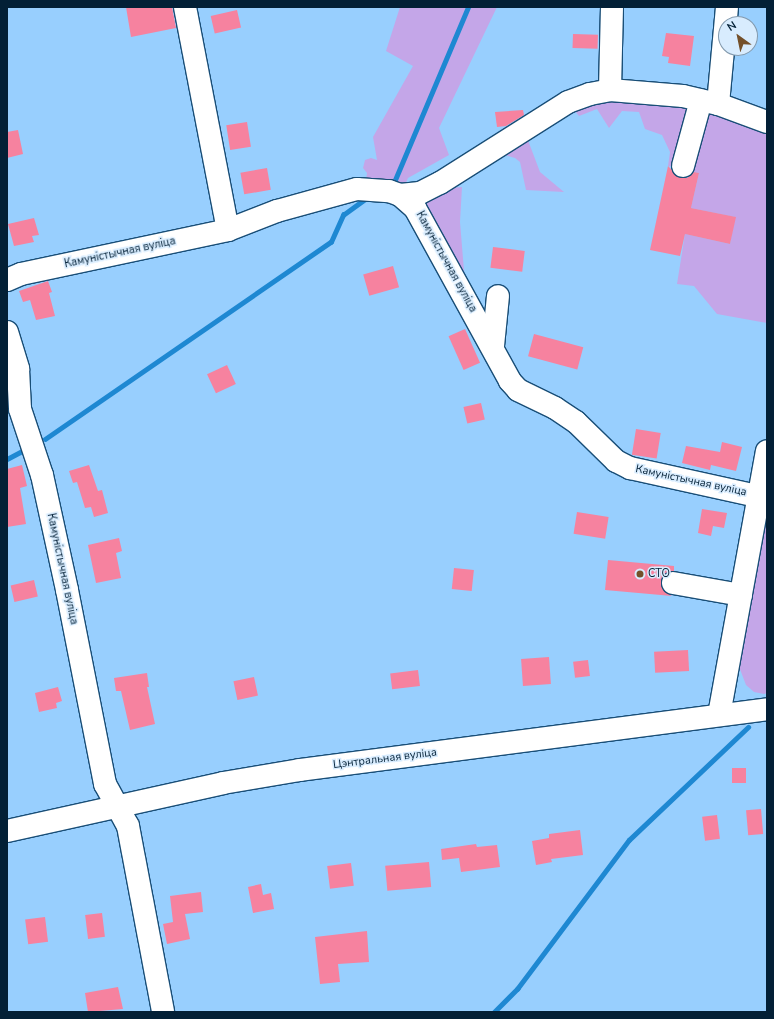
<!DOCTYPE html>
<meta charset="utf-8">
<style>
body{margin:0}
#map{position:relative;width:774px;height:1019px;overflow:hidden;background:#98cffe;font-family:"Nunito Sans",sans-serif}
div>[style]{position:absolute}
.green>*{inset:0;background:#c4a6e8}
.stream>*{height:4.5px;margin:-2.25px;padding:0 2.25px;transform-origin:2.25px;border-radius:2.25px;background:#1e88d2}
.building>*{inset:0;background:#f6829f;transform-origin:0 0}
.roads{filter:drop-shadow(1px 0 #194e77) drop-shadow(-1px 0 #194e77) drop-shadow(0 1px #194e77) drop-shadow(0 -1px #194e77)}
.minor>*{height:22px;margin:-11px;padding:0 11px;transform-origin:11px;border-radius:11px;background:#fff}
.major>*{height:22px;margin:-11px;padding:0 11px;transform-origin:11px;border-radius:11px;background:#fff}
.dots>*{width:11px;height:11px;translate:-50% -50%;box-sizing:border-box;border:2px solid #d8ecfe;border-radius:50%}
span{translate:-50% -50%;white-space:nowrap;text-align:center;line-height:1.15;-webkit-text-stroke:3px #d8ecfe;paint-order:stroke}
.street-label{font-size:11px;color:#032036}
.poi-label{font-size:11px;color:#032036}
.left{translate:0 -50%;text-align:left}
.frame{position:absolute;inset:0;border:8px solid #032036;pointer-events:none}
.north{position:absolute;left:718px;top:16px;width:40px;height:40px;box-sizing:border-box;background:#d8ecfe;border:1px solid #839aae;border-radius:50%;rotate:327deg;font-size:11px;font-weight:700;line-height:16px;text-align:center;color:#032036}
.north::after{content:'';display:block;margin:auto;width:14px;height:18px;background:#74502a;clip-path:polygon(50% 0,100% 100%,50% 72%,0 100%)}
</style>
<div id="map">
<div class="green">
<i style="clip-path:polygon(400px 7px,497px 7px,439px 128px,449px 155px,408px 178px,402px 192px,462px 187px,460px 222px,465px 283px,430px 223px,366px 180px,367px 173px,363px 168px,365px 160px,371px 158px,377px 160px,373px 137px,413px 66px,386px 51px)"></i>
<i style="clip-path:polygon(591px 97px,692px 103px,679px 168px,668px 166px,670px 152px,662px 135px,645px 129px,639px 112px,622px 111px,609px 128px,597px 109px,579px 116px,570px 105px)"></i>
<i style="clip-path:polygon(707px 108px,767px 127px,767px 323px,717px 314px,694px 286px,677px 284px,685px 234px,730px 244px,735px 217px,691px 208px,699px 173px,686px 170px)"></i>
<i style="clip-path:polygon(526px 135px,540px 172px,564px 192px,526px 190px,520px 162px,515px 158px,497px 153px)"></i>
<i style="clip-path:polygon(767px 479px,767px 693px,764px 694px,754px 692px,746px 685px,738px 664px)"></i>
</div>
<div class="stream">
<i style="left:395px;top:180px;width:188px;rotate:-67.1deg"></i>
<i style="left:45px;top:439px;width:347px;rotate:-34.6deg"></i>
<i style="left:331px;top:242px;width:30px;rotate:-66deg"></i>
<i style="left:343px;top:215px;width:29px;rotate:-36deg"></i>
<i style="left:7px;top:459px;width:15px;rotate:-28deg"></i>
<i style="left:494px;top:1012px;width:33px;rotate:-45deg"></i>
<i style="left:517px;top:989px;width:186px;rotate:-53.1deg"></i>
<i style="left:629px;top:840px;width:164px;rotate:-43.5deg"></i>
</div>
<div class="building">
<i style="clip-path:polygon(126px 7px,172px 7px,176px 28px,131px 37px)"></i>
<i style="left:237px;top:10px;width:18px;height:27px;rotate:77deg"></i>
<i style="clip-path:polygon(666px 33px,694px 36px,690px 66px,668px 63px,669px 57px,662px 56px)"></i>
<i style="left:573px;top:34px;width:25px;height:14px;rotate:2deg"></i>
<i style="clip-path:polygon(523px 110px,524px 115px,506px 126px,497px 127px,495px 112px)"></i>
<i style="left:247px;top:122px;width:25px;height:21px;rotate:81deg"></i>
<i style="clip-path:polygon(18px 130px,23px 154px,7px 158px,7px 132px)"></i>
<i style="clip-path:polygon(668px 166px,680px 178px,687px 178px,694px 172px,699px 173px,691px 208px,736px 217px,730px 244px,685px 234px,680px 256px,650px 250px)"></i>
<i style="left:267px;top:168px;width:22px;height:27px;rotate:80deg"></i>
<i style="clip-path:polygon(34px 218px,39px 235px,32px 236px,34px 242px,14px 246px,8px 224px)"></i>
<i style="left:493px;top:247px;width:32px;height:21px;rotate:7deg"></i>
<i style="left:393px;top:266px;width:22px;height:31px;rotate:74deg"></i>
<i style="clip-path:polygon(48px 281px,52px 292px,49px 293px,55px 316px,36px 320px,30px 300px,23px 302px,19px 291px)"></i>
<i style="left:465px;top:329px;width:37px;height:18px;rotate:66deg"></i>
<i style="left:534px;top:334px;width:51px;height:23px;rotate:15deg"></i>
<i style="left:227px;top:365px;width:21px;height:22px;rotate:65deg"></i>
<i style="left:481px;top:403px;width:17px;height:18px;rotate:77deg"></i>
<i style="left:636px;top:429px;width:25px;height:26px;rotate:9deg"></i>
<i style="clip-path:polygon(722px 442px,742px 447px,736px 471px,711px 465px,710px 470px,682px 463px,686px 446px,720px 452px)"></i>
<i style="clip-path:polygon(22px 465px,27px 486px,20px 488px,26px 524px,7px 527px,7px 469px)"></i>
<i style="clip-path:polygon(89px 465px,98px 491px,102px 490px,108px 513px,94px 517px,91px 507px,85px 508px,77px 482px,73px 483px,69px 471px)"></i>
<i style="clip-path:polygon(702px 509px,727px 513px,724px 528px,713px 526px,711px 536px,698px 533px)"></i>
<i style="left:577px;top:512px;width:32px;height:22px;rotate:9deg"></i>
<i style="clip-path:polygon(119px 538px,122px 551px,116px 553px,121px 578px,96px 583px,88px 545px)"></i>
<i style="clip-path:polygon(608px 560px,674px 566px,674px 571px,664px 575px,661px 581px,665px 592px,672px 596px,605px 590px)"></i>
<i style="left:454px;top:568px;width:20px;height:21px;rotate:6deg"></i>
<i style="left:34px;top:580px;width:17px;height:24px;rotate:77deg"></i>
<i style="left:688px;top:650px;width:21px;height:34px;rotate:87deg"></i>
<i style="left:549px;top:657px;width:27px;height:28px;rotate:86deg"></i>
<i style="left:588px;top:660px;width:16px;height:15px;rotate:83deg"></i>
<i style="left:418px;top:670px;width:16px;height:28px;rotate:83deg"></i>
<i style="clip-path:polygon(147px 673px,149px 687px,147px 687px,155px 724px,130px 730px,121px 691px,116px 691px,114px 678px)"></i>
<i style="left:254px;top:677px;width:19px;height:21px;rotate:78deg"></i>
<i style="clip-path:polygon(58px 687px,62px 701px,56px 703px,57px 708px,39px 712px,35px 693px)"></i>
<i style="left:732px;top:768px;width:14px;height:15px"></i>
<i style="left:761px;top:809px;width:25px;height:15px;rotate:85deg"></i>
<i style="left:717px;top:815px;width:24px;height:15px;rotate:83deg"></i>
<i style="clip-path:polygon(580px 830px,583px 855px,551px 859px,552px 862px,536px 865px,532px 841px,549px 838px,549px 834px)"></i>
<i style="clip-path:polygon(476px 844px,477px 847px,497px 845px,500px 867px,461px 872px,459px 858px,442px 860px,441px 849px)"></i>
<i style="left:429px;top:862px;width:25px;height:44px;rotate:85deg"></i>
<i style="left:351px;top:863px;width:23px;height:24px;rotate:83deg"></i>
<i style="clip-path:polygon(261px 884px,263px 895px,271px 893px,274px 909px,253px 913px,248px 887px)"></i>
<i style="clip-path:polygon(201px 892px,203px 912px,185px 914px,190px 939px,167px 944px,163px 924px,173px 922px,170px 896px)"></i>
<i style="left:102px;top:913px;width:24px;height:17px;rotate:83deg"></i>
<i style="left:45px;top:917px;width:25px;height:20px;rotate:83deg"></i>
<i style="clip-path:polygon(367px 931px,369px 962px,338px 964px,340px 982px,320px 984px,315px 937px)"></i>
<i style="clip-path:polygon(118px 987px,123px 1009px,88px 1012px,85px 993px)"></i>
</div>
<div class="roads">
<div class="minor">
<i style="left:185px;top:7px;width:227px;rotate:79.1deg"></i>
<i style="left:612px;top:7px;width:83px;rotate:91.4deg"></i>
<i style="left:610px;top:90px;width:73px;rotate:4.7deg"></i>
<i style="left:683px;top:96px;width:36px;rotate:13deg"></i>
<i style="left:718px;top:104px;width:52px;rotate:20.2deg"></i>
<i style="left:718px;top:104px;width:97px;rotate:-84.7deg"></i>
<i style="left:683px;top:166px;width:68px;rotate:-74.7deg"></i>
<i style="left:400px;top:195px;width:20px;rotate:-6deg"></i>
<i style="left:420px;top:193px;width:22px;rotate:-27deg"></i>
<i style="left:440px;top:183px;width:151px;rotate:-32.3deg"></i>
<i style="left:568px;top:102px;width:23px;rotate:-20deg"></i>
<i style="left:590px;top:94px;width:20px;rotate:-11deg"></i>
<i style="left:7px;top:280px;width:15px;rotate:-23deg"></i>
<i style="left:21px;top:274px;width:212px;rotate:-12deg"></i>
<i style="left:228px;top:230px;width:53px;rotate:-21.2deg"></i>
<i style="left:277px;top:211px;width:83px;rotate:-15.4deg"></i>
<i style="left:357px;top:189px;width:32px;rotate:4deg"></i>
<i style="left:389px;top:191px;width:12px;rotate:20deg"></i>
<i style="left:400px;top:195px;width:20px;rotate:41deg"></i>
<i style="left:415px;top:208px;width:197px;rotate:61.2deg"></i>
<i style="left:510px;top:381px;width:12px;rotate:48deg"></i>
<i style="left:518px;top:390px;width:41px;rotate:25.9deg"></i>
<i style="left:555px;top:408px;width:25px;rotate:34deg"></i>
<i style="left:576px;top:422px;width:56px;rotate:44.3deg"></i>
<i style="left:616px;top:461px;width:16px;rotate:27deg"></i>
<i style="left:630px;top:468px;width:130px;rotate:12.4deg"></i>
<i style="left:7px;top:332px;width:39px;rotate:73deg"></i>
<i style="left:18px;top:369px;width:40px;rotate:87.1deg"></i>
<i style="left:20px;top:409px;width:70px;rotate:71.6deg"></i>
<i style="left:42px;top:475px;width:118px;rotate:77.7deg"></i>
<i style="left:67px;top:590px;width:198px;rotate:78.9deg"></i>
<i style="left:105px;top:784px;width:48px;rotate:61.3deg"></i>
<i style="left:128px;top:826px;width:189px;rotate:79.3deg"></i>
<i style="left:493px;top:346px;width:50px;rotate:-84.3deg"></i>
<i style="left:673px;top:583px;width:69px;rotate:10deg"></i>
<i style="left:719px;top:715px;width:268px;rotate:-79.7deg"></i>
</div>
<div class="major">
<i style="left:7px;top:831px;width:221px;rotate:-12.5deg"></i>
<i style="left:223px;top:783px;width:78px;rotate:-9.6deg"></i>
<i style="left:300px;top:770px;width:471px;rotate:-7.4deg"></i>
</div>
</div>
<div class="dots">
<i style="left:640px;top:574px;background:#74502a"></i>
</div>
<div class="street-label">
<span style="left:120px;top:253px;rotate:-12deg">Камуністычная вуліца</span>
<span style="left:446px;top:262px;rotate:61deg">Камуністычная вуліца</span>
<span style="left:691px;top:481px;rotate:12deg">Камуністычная вуліца</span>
<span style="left:62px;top:569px;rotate:78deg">Камуністычная вуліца</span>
<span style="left:385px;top:759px;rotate:-7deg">Цэнтральная вуліца</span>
</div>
<div class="poi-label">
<span class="left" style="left:648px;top:574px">СТО</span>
</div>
<div class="frame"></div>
<div class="north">N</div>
</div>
